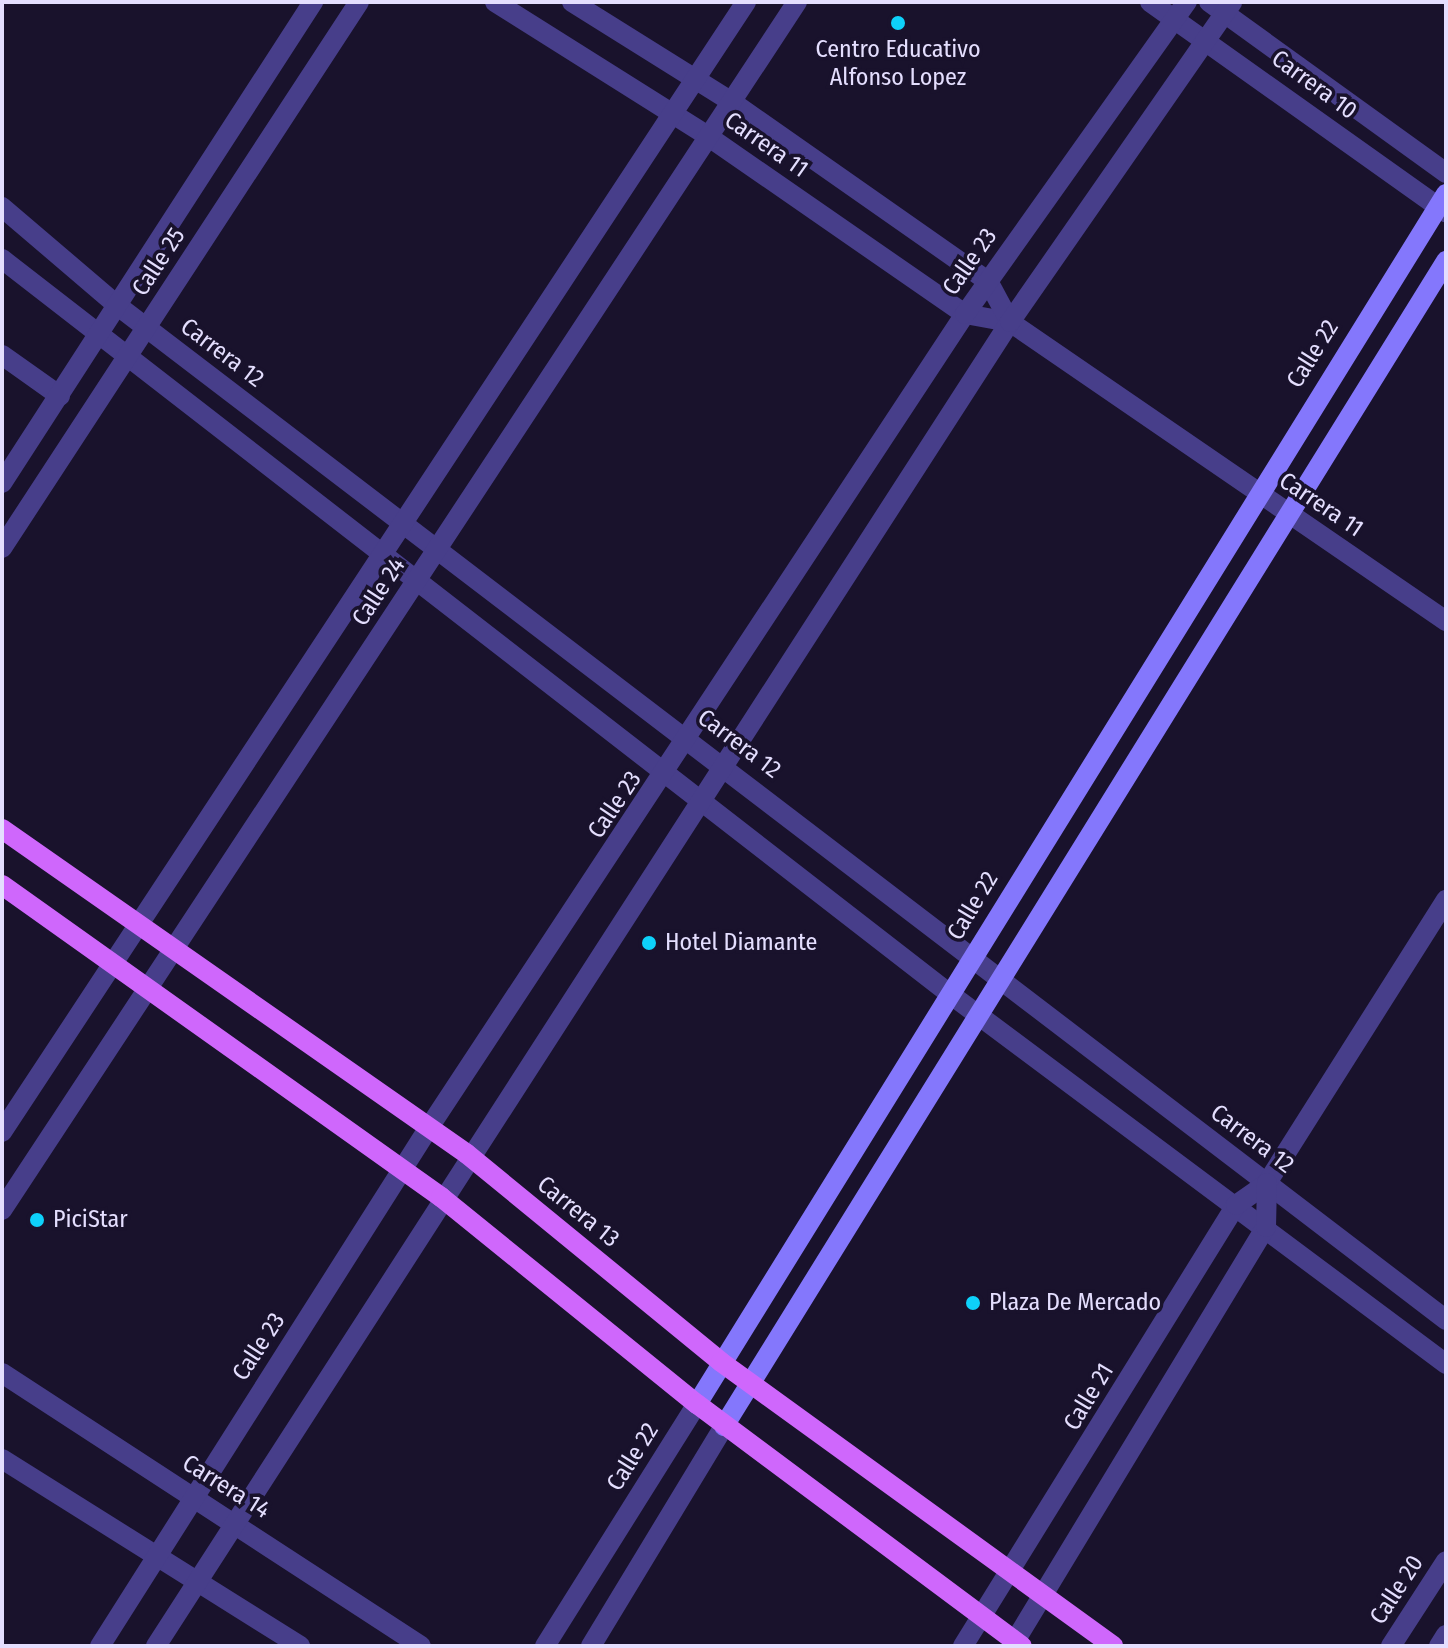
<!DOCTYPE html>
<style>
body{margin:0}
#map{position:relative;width:1448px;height:1648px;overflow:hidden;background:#19122c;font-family:"Fira Sans Condensed",sans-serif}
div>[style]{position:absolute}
.street>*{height:20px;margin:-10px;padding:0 10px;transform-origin:10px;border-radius:10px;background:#473e8a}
.secondary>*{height:20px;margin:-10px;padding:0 10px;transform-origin:10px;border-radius:10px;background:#8477fc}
.primary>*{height:20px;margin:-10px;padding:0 10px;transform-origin:10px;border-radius:10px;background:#cf67fc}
.dots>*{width:22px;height:22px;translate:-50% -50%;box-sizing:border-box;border:4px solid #19122c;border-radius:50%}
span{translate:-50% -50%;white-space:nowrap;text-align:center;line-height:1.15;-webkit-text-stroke:7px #19122c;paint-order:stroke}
.poi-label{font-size:24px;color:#e4defe}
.left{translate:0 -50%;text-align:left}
.street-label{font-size:24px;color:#e4defe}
.frame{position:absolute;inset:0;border:4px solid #e4defe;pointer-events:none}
</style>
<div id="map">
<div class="street">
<i style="left:495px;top:2px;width:253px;rotate:32.2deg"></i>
<i style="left:709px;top:137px;width:311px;rotate:34.7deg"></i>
<i style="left:965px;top:314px;width:46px;rotate:10.1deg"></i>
<i style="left:1010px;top:322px;width:529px;rotate:34.44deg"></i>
<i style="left:572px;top:2px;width:189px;rotate:32deg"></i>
<i style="left:732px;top:102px;width:312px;rotate:35deg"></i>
<i style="left:988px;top:281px;width:47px;rotate:61.8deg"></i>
<i style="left:1150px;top:2px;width:363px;rotate:35.4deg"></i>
<i style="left:1209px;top:2px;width:292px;rotate:35.8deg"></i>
<i style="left:2px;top:207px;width:153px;rotate:40.5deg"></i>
<i style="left:118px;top:306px;width:1671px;rotate:37.36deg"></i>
<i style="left:2px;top:259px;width:1200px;rotate:37.79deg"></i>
<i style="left:950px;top:994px;width:619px;rotate:36.72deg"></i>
<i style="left:2px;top:355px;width:71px;rotate:35.3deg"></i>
<i style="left:2px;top:483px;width:573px;rotate:-57.11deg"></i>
<i style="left:2px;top:548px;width:652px;rotate:-56.82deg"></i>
<i style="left:2px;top:1132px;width:1353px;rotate:-56.64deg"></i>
<i style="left:2px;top:1210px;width:1446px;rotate:-56.65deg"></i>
<i style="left:2px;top:1373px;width:500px;rotate:33.09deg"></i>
<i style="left:2px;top:1459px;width:352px;rotate:32.1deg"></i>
<i style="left:100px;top:1646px;width:612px;rotate:-57.61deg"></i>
<i style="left:428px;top:1129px;width:976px;rotate:-56.62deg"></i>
<i style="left:965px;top:314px;width:383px;rotate:-54.6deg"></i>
<i style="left:156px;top:1646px;width:1576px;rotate:-57.18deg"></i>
<i style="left:1010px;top:322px;width:389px;rotate:-55.2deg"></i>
<i style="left:545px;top:1646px;width:286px;rotate:-57.9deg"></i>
<i style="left:591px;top:1646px;width:257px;rotate:-58.8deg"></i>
<i style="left:963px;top:1646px;width:519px;rotate:-58.24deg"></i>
<i style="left:1236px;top:1205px;width:38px;rotate:-35deg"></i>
<i style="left:1267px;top:1183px;width:335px;rotate:-57.7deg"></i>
<i style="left:1012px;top:1646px;width:490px;rotate:-58.8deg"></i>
<i style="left:1266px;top:1227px;width:44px;rotate:-88.7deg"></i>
<i style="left:1391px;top:1646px;width:101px;rotate:-57.1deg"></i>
<i style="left:1439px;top:1646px;width:13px;rotate:-58deg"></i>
</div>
<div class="secondary">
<i style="left:697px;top:1404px;width:1423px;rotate:-58.24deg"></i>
<i style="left:724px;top:1426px;width:1371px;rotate:-58.21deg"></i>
</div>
<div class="primary">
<i style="left:2px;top:829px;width:567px;rotate:34.95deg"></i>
<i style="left:467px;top:1154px;width:328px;rotate:39.3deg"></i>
<i style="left:721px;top:1362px;width:484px;rotate:35.9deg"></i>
<i style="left:2px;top:885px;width:539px;rotate:35.4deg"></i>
<i style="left:441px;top:1197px;width:329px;rotate:39deg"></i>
<i style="left:697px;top:1404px;width:405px;rotate:36.7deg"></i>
</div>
<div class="dots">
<i style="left:898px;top:23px;background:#0ed1fa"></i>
<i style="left:649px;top:943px;background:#0ed1fa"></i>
<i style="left:37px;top:1220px;background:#0ed1fa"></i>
<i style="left:973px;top:1303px;background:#0ed1fa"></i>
</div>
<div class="poi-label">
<span style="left:898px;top:64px">Centro Educativo<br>Alfonso Lopez</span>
<span class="left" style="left:665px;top:943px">Hotel Diamante</span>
<span class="left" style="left:53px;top:1220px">PiciStar</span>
<span class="left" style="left:989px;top:1303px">Plaza De Mercado</span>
</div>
<div class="street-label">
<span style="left:1314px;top:85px;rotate:36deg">Carrera 10</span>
<span style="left:766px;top:145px;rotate:35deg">Carrera 11</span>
<span style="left:159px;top:262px;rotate:-57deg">Calle 25</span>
<span style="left:970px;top:262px;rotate:-55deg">Calle 23</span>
<span style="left:222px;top:353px;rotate:37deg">Carrera 12</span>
<span style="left:1313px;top:354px;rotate:-58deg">Calle 22</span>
<span style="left:1321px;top:505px;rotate:34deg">Carrera 11</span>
<span style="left:379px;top:592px;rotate:-57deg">Calle 24</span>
<span style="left:739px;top:744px;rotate:37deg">Carrera 12</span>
<span style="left:615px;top:805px;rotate:-56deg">Calle 23</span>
<span style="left:973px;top:906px;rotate:-59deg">Calle 22</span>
<span style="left:1252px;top:1139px;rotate:37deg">Carrera 12</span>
<span style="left:578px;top:1212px;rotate:39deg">Carrera 13</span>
<span style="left:259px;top:1347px;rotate:-57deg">Calle 23</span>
<span style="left:1089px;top:1397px;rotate:-59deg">Calle 21</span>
<span style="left:633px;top:1457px;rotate:-58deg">Calle 22</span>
<span style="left:226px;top:1487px;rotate:32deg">Carrera 14</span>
<span style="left:1397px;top:1590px;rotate:-57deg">Calle 20</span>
</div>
<div class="frame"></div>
</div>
